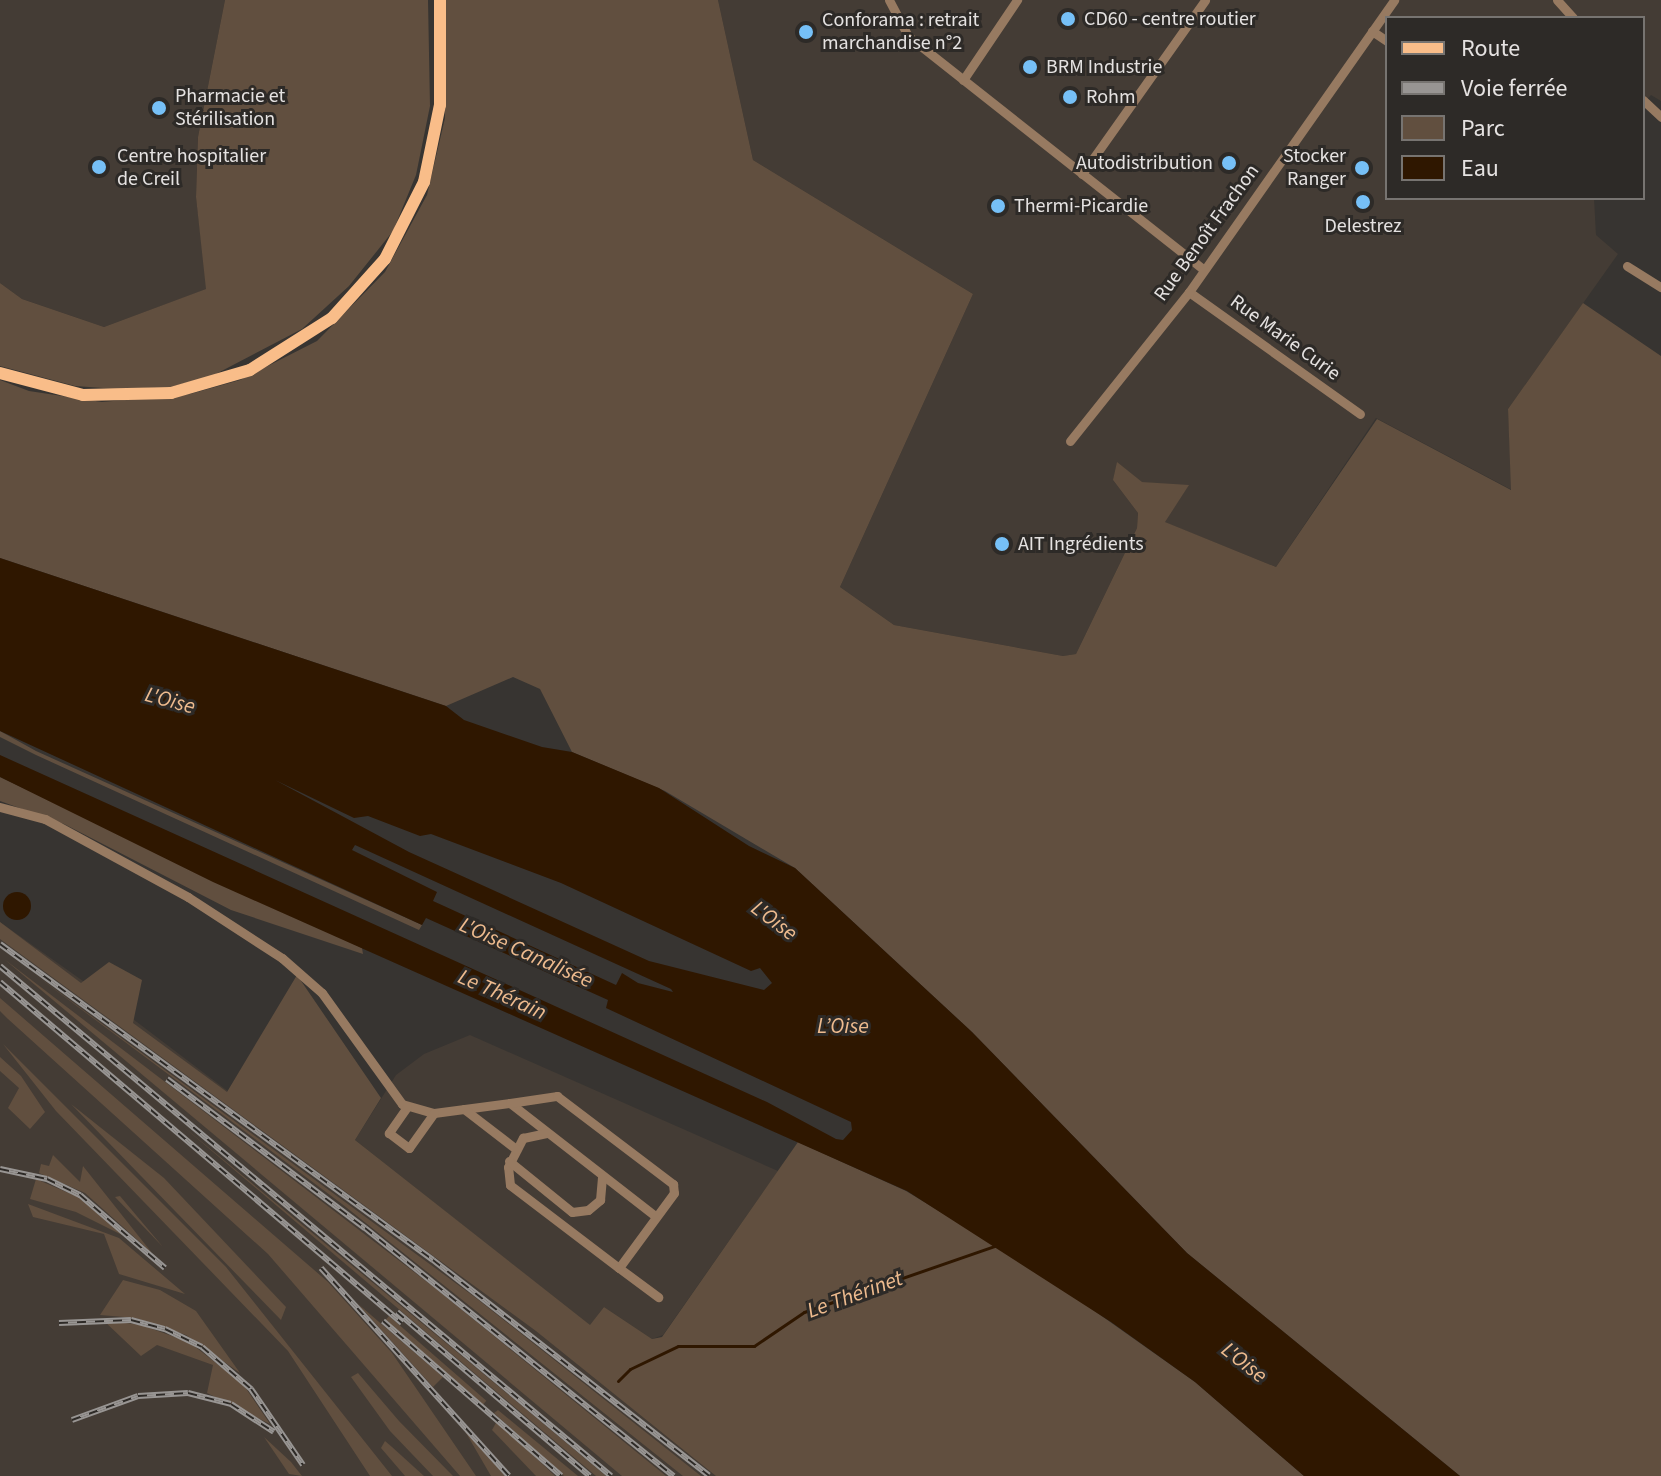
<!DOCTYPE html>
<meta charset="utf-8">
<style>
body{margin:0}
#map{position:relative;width:1661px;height:1476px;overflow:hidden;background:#373431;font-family:"Source Sans 3",sans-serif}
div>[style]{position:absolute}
.built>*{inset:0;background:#443c35}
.green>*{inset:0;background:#614f3f;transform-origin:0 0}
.water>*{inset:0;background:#2f1700}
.round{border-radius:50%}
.stream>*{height:3px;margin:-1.5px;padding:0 1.5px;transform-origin:1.5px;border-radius:1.5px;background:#2f1700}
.minor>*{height:9px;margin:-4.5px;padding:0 4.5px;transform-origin:4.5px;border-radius:4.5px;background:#977a61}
.major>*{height:12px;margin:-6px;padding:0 6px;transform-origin:6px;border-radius:6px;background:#f9bd89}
.rail>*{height:6px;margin-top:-3px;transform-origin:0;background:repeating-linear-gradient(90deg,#2d2a27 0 9px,#989593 0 18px);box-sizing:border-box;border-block:2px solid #989593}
.dots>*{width:22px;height:22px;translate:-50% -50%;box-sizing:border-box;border:4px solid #2d2a27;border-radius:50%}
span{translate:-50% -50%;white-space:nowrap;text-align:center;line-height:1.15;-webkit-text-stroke:6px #2d2a27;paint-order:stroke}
.poi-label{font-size:20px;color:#e5e2e1}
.left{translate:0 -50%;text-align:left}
.right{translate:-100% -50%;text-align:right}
.street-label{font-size:20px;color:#e5e2e1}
.water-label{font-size:22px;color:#eebb8e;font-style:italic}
.legend{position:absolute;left:1385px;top:16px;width:260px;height:184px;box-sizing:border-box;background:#2d2a27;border:2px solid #777471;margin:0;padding:10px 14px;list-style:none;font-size:24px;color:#e5e2e1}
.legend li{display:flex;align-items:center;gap:16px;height:40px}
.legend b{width:40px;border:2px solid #777471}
</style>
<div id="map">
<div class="built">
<i style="clip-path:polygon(0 0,225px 0,198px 137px,196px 197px,207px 289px,104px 327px,22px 299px,0 283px)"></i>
<i style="clip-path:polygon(718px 0,1661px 0,1661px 101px,1651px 95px,1643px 104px,1643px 18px,1387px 18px,1387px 198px,1594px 198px,1596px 235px,1618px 254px,1508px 409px,1512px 490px,1376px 418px,1276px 567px,1164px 522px,1188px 486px,1113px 480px,1138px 513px,1137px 528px,1076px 654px,1063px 656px,894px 625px,840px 587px,973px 294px,753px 160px)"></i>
<i style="clip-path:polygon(0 922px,83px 981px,734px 1476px,0 1476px)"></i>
<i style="clip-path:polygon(470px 1035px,778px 1171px,663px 1335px,652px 1339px,604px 1307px,590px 1326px,355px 1140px,396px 1075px,424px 1054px)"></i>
</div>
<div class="green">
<i style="clip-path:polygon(225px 0,428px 0,430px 106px,416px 175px,393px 231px,349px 286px,302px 329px,212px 376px,170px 387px,117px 389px,75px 386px,0 366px,0 283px,22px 299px,104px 327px,206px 289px,196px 197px,198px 137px)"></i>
<i style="clip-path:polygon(444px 0,718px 0,753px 160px,973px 294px,840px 587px,894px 625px,1063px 656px,1076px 654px,1137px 528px,1138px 513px,1113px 480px,1117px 462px,1142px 482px,1189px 485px,1165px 522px,1276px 567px,1377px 419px,1511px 490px,1508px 409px,1583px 303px,1661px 356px,1661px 1476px,1460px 1476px,1187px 1253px,972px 1032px,795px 868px,665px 791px,572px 752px,540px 689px,513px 677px,446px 706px,0 558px,0 380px,29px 391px,102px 402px,190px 394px,240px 380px,317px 341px,385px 272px,427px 195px,445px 118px)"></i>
<i style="clip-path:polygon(0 731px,36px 751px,422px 925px,419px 930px,36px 755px,0 737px)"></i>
<i style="clip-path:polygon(0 777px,362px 948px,363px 954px,231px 910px,64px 824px,0 801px)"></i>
<i style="clip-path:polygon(0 922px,81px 983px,109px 962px,142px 980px,133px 1023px,227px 1092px,297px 975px,381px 1098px,355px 1140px,590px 1325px,604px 1307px,652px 1339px,662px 1337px,798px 1142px,906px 1191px,1038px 1271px,1195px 1382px,1304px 1476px,716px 1476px,536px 1331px,0 939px)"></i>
<i style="clip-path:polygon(4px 959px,435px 1288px,666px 1476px,622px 1476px)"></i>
<i style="clip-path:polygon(30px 971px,476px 1298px,701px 1476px,683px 1476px,342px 1204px)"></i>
<i style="clip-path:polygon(0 998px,328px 1282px,392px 1353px,476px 1476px,460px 1476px,268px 1254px,8px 1019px,0 1011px)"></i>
<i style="clip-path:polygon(3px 1044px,226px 1267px,392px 1476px,370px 1476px,288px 1351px,56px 1111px)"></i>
<i style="clip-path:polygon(0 1057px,21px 1076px,45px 1112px,30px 1129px,8px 1108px,19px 1088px,0 1071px)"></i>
<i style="clip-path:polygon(71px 1104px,164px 1178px,286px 1307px,281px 1320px)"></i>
<i style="clip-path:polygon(180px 1124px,474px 1366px,606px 1476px,596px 1476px)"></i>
<i style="clip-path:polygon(53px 1155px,80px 1182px,83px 1166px,152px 1253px,85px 1193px,39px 1173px,41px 1164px,49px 1166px)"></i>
<i style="clip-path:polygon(36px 1179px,78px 1197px,126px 1237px,76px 1212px,30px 1199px)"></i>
<i style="clip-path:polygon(120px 1196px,163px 1247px,115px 1197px)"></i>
<i style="clip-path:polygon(28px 1204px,119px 1238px,185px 1294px,119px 1274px,104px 1234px,33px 1217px)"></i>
<i style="clip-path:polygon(123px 1280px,160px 1290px,196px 1311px,240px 1373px,186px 1335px,136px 1318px,100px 1315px)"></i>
<i style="clip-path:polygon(357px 1303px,443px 1377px,433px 1387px)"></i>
<i style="left:389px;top:1316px;width:129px;height:6px;rotate:41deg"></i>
<i style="clip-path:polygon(103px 1320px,141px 1325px,189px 1342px,243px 1384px,270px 1424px,207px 1393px,213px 1365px,157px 1345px,141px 1356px)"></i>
<i style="clip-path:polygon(358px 1373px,399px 1421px,453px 1476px,433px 1476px,390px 1431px,351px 1377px)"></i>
<i style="clip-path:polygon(498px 1410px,578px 1476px,564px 1476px,494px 1413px)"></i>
<i style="clip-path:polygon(497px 1421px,555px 1476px,536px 1476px,492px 1430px)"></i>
<i style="clip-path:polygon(462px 1426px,505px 1476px,491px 1476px)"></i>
<i style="clip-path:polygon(264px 1437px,291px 1462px,302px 1476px,289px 1474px)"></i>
<i style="clip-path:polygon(385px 1441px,392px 1447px,424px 1476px,405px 1476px,381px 1448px)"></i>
</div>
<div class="water">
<i style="clip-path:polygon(evenodd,0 558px,446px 706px,464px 720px,542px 747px,572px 752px,659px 788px,749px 846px,795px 868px,972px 1032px,1187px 1253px,1460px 1476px,1304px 1476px,1195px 1382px,1111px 1322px,907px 1191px,213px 882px,0 777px,0 755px,767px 1102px,836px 1139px,843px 1140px,852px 1130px,851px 1122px,606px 1008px,608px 1000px,426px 918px,422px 925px,0 731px,0 558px,275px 780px,354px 818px,368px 816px,420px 836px,431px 834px,561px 883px,751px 971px,760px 968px,772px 983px,764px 990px,649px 961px,409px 852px,275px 780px,0 558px,355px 845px,671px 989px,673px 992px,638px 983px,622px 973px,616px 985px,444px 906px,433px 901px,437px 892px,352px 850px,355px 845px)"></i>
<i class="round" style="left:3px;top:892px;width:28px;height:28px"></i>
</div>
<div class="stream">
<i style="left:618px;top:1381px;width:17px;rotate:-45deg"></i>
<i style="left:630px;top:1369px;width:53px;rotate:-25.6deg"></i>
<i style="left:678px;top:1346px;width:76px"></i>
<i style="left:754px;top:1346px;width:60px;rotate:-34.2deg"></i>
<i style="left:804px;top:1312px;width:205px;rotate:-19.1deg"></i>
</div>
<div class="minor">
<i style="left:889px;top:0;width:41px;rotate:62.2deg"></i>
<i style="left:908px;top:36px;width:377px;rotate:38.3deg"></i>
<i style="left:1557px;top:0;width:24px;rotate:48deg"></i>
<i style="left:1372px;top:31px;width:18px;rotate:34deg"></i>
<i style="left:963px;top:80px;width:97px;rotate:-56deg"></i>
<i style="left:1643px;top:100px;width:25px;rotate:43deg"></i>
<i style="left:1082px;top:174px;width:213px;rotate:-54.7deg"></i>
<i style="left:1627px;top:266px;width:40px;rotate:32deg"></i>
<i style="left:1189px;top:292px;width:210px;rotate:35.5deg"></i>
<i style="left:1070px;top:441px;width:191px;rotate:-51.4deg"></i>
<i style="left:1189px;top:292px;width:357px;rotate:-54.9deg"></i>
<i style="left:0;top:807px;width:47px;rotate:14.9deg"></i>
<i style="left:45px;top:819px;width:163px;rotate:28.6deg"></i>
<i style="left:188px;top:897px;width:112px;rotate:33deg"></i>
<i style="left:282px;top:958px;width:53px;rotate:41.2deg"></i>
<i style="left:322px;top:993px;width:137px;rotate:54.2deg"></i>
<i style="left:402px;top:1104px;width:33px;rotate:16deg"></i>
<i style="left:434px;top:1113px;width:77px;rotate:-7.5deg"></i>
<i style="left:510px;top:1103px;width:184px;rotate:37.9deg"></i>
<i style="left:510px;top:1103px;width:48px;rotate:-8.5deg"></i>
<i style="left:557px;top:1096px;width:146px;rotate:37.2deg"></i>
<i style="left:673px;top:1184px;width:9px;rotate:84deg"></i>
<i style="left:674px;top:1193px;width:93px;rotate:126.3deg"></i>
<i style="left:619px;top:1268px;width:137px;rotate:-142.7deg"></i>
<i style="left:510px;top:1185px;width:18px;rotate:-96deg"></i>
<i style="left:508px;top:1167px;width:33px;rotate:-63deg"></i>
<i style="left:523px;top:1138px;width:24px;rotate:-12deg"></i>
<i style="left:407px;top:1107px;width:32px;rotate:125deg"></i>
<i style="left:389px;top:1133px;width:25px;rotate:37deg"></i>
<i style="left:409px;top:1148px;width:43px;rotate:-54.5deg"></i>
<i style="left:464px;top:1109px;width:66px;rotate:37.6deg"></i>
<i style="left:509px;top:1161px;width:81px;rotate:39deg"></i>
<i style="left:572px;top:1212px;width:16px;rotate:-7deg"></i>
<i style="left:588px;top:1210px;width:16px;rotate:-40deg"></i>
<i style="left:600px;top:1200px;width:24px;rotate:-85deg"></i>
<i style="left:619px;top:1268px;width:49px;rotate:36.6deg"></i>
</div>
<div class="major">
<i style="left:0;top:373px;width:86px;rotate:14.8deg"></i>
<i style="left:83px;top:395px;width:88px;rotate:-1.3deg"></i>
<i style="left:171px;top:393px;width:82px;rotate:-16.2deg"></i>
<i style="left:250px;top:370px;width:97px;rotate:-32.4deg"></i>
<i style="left:332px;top:318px;width:79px;rotate:-48.1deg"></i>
<i style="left:385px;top:259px;width:86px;rotate:-63.1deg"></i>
<i style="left:424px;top:182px;width:79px;rotate:-78.3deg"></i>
<i style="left:440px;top:105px;width:105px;rotate:-90deg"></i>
</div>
<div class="rail">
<i style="left:0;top:944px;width:536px;rotate:36.12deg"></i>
<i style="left:433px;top:1260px;width:350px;rotate:38deg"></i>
<i style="left:0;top:966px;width:796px;rotate:39.85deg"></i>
<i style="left:0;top:982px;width:527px;rotate:40.31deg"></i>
<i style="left:167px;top:1079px;width:248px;rotate:37deg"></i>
<i style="left:365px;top:1228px;width:396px;rotate:38.8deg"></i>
<i style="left:0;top:1169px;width:48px;rotate:12deg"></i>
<i style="left:47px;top:1179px;width:37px;rotate:26deg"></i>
<i style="left:80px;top:1195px;width:112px;rotate:40.7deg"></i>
<i style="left:321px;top:1268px;width:280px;rotate:47.9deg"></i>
<i style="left:397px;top:1312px;width:253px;rotate:40.4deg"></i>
<i style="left:383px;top:1321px;width:236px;rotate:41deg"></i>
<i style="left:59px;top:1323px;width:72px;rotate:-2.4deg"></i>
<i style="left:131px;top:1320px;width:35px;rotate:15deg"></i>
<i style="left:165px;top:1329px;width:41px;rotate:25.9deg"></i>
<i style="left:202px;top:1347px;width:65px;rotate:40.6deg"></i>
<i style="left:251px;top:1389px;width:92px;rotate:55.6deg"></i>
<i style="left:72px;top:1420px;width:70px;rotate:-20deg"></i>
<i style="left:138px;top:1396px;width:50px;rotate:-3.4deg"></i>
<i style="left:188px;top:1393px;width:44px;rotate:14.3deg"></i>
<i style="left:231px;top:1404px;width:51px;rotate:33.1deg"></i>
</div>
<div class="dots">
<i style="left:1068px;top:19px;background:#76c0f7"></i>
<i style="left:806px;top:32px;background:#76c0f7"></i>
<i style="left:1030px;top:67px;background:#76c0f7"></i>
<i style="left:1070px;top:97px;background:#76c0f7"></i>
<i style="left:159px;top:108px;background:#76c0f7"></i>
<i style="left:1229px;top:163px;background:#76c0f7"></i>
<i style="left:99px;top:167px;background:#76c0f7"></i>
<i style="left:1362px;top:168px;background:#76c0f7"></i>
<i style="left:1363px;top:202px;background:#76c0f7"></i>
<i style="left:998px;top:206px;background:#76c0f7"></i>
<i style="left:1002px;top:544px;background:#76c0f7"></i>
</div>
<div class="poi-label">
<span class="left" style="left:1084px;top:19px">CD60 - centre routier</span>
<span class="left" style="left:822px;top:32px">Conforama : retrait<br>marchandise n°2</span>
<span class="left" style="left:1046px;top:67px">BRM Industrie</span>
<span class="left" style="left:175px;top:108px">Pharmacie et<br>Stérilisation</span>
<span class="left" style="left:1086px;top:97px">Rohm</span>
<span class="left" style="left:117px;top:168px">Centre hospitalier<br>de Creil</span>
<span class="right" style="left:1346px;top:168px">Stocker<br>Ranger</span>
<span class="right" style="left:1213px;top:163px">Autodistribution</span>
<span class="left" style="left:1014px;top:206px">Thermi-Picardie</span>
<span style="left:1363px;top:226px">Delestrez</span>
<span class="left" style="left:1018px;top:544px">AIT Ingrédients</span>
</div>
<div class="street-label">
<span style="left:1207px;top:233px;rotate:-54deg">Rue Benoît Frachon</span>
<span style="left:1285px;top:338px;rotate:36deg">Rue Marie Curie</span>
</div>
<div class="water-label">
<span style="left:170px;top:701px;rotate:15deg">L'Oise</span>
<span style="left:774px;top:921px;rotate:37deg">L'Oise</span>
<span style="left:526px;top:953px;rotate:24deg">L'Oise Canalisée</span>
<span style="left:502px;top:995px;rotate:24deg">Le Thérain</span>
<span style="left:843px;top:1027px">L’Oise</span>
<span style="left:855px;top:1295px;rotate:-20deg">Le Thérinet</span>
<span style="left:1244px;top:1363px;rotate:38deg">L'Oise</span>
</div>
<ul class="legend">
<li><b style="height:10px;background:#f9bd89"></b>Route</li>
<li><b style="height:10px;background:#989593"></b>Voie ferrée</li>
<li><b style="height:22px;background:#614f3f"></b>Parc</li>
<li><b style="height:22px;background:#2f1700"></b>Eau</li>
</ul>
</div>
